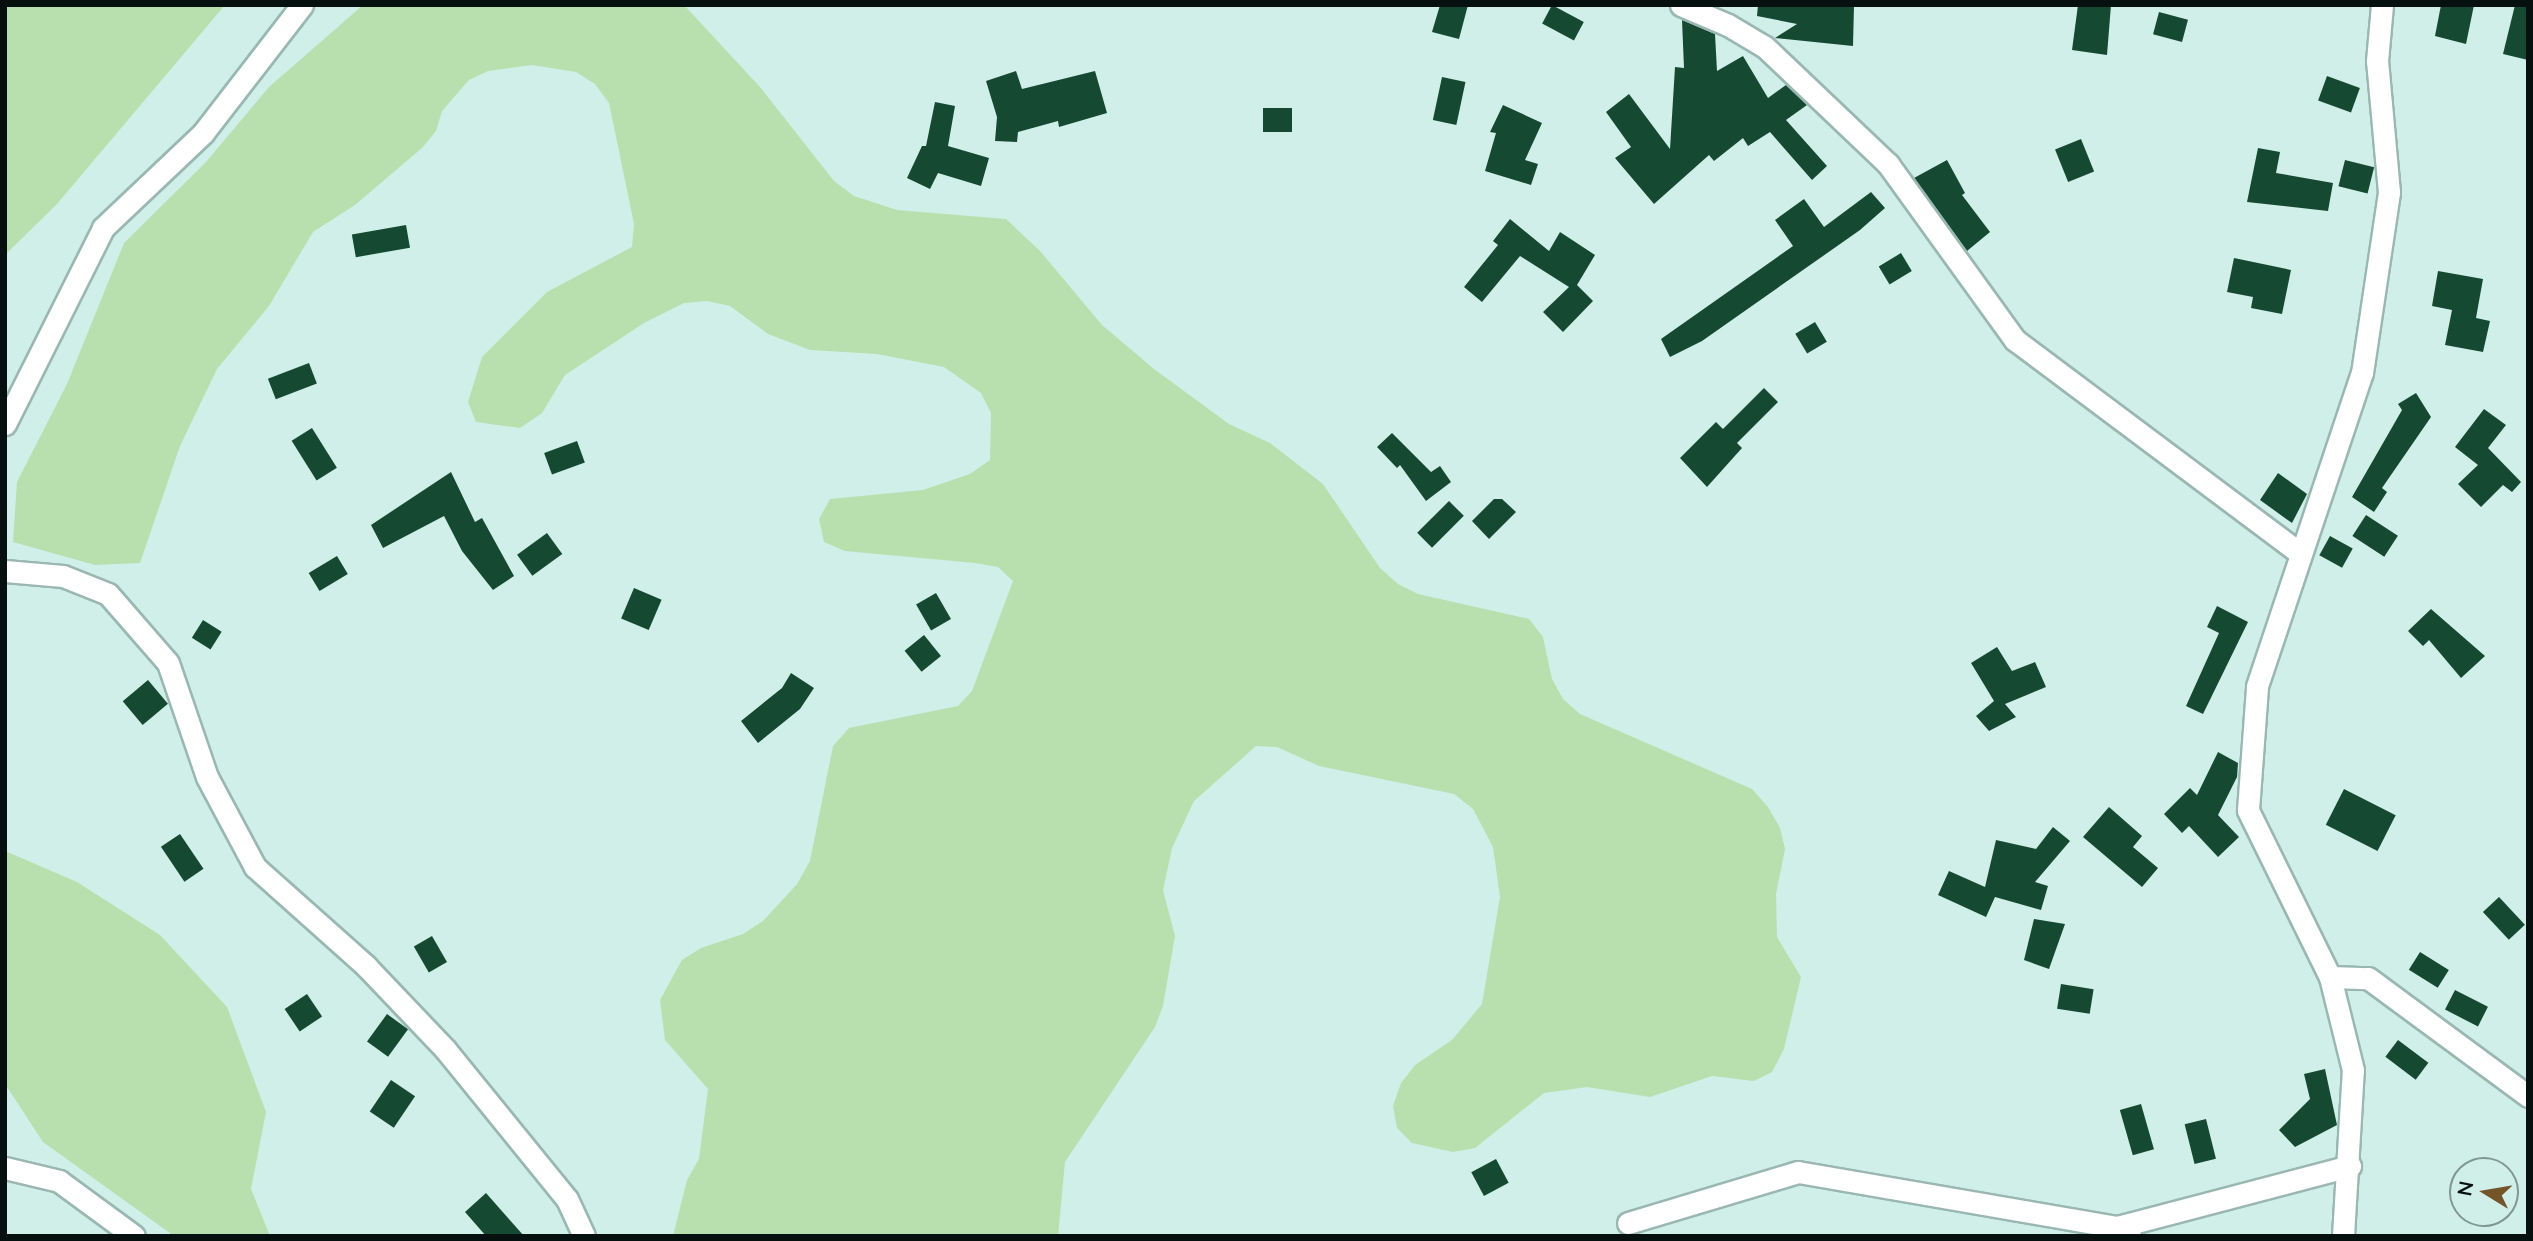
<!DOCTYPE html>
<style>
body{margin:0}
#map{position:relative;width:2533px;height:1241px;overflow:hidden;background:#d1efe9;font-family:Lato,sans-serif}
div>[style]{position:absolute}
.green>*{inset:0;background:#b8dfae}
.building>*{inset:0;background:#154932;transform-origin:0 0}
.roads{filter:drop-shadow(2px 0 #9ab7b2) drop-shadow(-2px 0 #9ab7b2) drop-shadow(0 2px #9ab7b2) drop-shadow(0 -2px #9ab7b2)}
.street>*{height:21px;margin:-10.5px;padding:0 10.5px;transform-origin:10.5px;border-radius:10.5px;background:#fff}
span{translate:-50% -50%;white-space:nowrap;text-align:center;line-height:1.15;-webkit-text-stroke:7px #d1efe9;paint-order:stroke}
.frame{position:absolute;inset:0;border:7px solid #06100e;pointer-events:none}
.north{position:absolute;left:2449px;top:1157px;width:70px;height:70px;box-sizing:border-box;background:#d1efe9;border:2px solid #809691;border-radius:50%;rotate:281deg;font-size:19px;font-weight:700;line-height:28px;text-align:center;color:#06100e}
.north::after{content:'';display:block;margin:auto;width:24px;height:32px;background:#74552a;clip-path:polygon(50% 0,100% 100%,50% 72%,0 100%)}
</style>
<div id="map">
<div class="green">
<i style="clip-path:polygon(5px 5px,225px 5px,57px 204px,5px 255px)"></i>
<i style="clip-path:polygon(363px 5px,684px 5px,760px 87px,834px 181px,854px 196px,897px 210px,1006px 219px,1040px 251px,1102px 325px,1154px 369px,1229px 424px,1270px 443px,1323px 484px,1380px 568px,1398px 584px,1418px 594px,1529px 619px,1543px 637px,1552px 679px,1563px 699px,1580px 714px,1752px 789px,1768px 807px,1780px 828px,1785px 849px,1776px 894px,1777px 937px,1801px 977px,1784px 1049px,1772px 1072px,1754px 1081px,1712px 1076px,1650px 1097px,1587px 1087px,1544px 1093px,1475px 1148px,1453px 1152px,1412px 1143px,1397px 1128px,1393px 1106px,1401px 1083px,1415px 1065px,1452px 1040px,1482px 1004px,1500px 897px,1493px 847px,1473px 809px,1454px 794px,1319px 766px,1277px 747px,1256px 746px,1194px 801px,1172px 848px,1163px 890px,1175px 936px,1163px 1006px,1155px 1027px,1065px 1162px,1058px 1236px,673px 1236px,687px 1180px,699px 1159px,708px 1089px,665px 1040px,660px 1000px,682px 960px,701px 948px,743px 934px,763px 921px,797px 884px,810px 861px,833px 746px,849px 728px,958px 706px,972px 691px,1013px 581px,998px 567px,975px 563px,845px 551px,824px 542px,819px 519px,830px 499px,923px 490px,970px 474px,990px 460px,991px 413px,981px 393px,944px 367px,877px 354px,810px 350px,768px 334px,730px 306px,707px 301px,684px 303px,644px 323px,565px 375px,542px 413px,520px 428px,476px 422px,468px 402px,482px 357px,547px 292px,632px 247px,634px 224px,609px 103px,595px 84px,576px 72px,532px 65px,488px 71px,469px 80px,442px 111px,436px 131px,422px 148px,355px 205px,313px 232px,269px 306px,217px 369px,180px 446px,140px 563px,95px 565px,13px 542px,17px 482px,67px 384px,124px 243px,206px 162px,269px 87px)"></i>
<i style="clip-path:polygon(5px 851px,77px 882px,160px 935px,227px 1007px,266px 1112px,251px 1189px,270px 1236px,174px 1236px,43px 1142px,5px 1084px)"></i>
</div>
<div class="building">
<i style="clip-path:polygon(1440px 5px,1468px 5px,1459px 39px,1432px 32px)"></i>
<i style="left:1552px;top:5px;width:36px;height:21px;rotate:28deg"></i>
<i style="clip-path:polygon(1758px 5px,1854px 6px,1853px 46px,1775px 38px,1797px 24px,1757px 16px)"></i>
<i style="clip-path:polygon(2078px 5px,2111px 5px,2107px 55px,2072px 50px)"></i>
<i style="clip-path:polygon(2441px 5px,2474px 5px,2466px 44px,2435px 36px)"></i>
<i style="clip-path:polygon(2515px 5px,2528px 5px,2528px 60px,2503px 54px)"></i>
<i style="left:2159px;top:12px;width:30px;height:23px;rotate:15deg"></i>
<i style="clip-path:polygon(1682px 20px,1715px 34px,1717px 71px,1743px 56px,1768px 98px,1786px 85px,1807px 105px,1786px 120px,1827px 166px,1812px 180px,1770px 132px,1748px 146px,1743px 138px,1714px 161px,1709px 155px,1654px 204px,1615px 158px,1631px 147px,1606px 112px,1629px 94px,1670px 149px,1675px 67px,1684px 68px)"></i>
<i style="clip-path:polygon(1016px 71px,1022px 89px,1095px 71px,1107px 113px,1059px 127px,1058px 121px,1018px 132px,1017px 142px,995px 141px,997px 117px,986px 81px)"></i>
<i style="left:2327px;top:76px;width:35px;height:26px;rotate:20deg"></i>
<i style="left:1442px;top:77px;width:24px;height:44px;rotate:12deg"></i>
<i style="clip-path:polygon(935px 102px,955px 106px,948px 146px,989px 158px,981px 186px,938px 173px,930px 189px,907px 178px,922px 146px,926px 146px)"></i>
<i style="clip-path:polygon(1503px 105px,1542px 123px,1525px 160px,1538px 164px,1531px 185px,1485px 171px,1496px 133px,1490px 132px)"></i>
<i style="left:1263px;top:108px;width:29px;height:24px"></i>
<i style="left:2081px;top:139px;width:35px;height:28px;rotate:68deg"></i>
<i style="clip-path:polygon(2258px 148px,2280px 152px,2276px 173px,2333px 183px,2328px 211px,2247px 202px)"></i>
<i style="clip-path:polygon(1947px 160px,1965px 193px,1962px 195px,1990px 232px,1967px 251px,1914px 178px)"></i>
<i style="left:2345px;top:160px;width:30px;height:27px;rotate:14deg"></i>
<i style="clip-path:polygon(1871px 192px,1885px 208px,1860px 230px,1702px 341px,1670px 357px,1661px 339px,1793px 246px,1775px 220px,1804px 199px,1824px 227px)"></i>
<i style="clip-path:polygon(1510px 219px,1549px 251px,1560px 232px,1595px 255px,1577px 285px,1593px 301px,1563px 332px,1543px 312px,1569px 287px,1520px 256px,1482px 302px,1464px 287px,1498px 245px,1493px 241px)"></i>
<i style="left:406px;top:225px;width:23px;height:55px;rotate:80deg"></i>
<i style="left:1901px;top:253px;width:21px;height:26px;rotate:59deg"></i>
<i style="clip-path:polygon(2234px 258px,2291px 270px,2282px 314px,2251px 308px,2253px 297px,2227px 292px)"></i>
<i style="clip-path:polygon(2438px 271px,2483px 279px,2476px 318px,2490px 321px,2483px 352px,2445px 345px,2452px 310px,2432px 306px)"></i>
<i style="left:1815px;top:322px;width:23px;height:23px;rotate:59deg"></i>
<i style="left:309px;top:363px;width:22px;height:44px;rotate:69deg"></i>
<i style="clip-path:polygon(1764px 388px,1778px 402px,1737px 443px,1742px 448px,1707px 487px,1680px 458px,1716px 422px,1723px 429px)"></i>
<i style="clip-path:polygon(2416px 393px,2431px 417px,2382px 488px,2387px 492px,2374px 512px,2352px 497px,2402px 410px,2398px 404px)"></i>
<i style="clip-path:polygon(2484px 409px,2506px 425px,2488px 448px,2521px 482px,2512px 492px,2503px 485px,2481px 507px,2458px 484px,2478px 465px,2455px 447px)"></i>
<i style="left:312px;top:428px;width:47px;height:24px;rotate:58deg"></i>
<i style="clip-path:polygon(1392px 433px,1431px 472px,1440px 466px,1451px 482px,1426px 501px,1400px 465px,1397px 468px,1377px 447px)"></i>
<i style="left:577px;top:441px;width:23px;height:35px;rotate:70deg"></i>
<i style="clip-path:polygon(451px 472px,475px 522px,482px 518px,514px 576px,493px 590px,462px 551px,444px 516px,383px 548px,371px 525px)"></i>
<i style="clip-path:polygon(2278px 473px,2307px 494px,2292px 523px,2260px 500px)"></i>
<i style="clip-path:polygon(1494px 499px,1502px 499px,1516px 512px,1489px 539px,1472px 521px)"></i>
<i style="left:1449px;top:501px;width:21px;height:45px;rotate:45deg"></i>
<i style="left:2366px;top:515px;width:38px;height:25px;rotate:33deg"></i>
<i style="left:547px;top:533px;width:26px;height:37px;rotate:54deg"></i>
<i style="left:2330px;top:536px;width:26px;height:22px;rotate:29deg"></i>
<i style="left:337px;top:556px;width:21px;height:33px;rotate:59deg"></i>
<i style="left:634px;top:588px;width:30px;height:33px;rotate:23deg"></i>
<i style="left:936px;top:593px;width:30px;height:23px;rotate:60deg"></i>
<i style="clip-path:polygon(2217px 606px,2248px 622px,2203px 714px,2186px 706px,2219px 633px,2207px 627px)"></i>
<i style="clip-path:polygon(2431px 609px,2485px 656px,2461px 678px,2429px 640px,2423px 646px,2408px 631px)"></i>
<i style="left:203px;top:620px;width:22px;height:21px;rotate:32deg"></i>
<i style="left:924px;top:635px;width:27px;height:25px;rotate:51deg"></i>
<i style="clip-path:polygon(1997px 647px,2012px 671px,2035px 662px,2046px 687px,2005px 704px,2016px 717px,1989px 731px,1976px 716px,1994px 701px,1971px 663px)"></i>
<i style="clip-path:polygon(791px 673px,814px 688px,800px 709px,758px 743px,741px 721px,782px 688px)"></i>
<i style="left:148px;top:680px;width:31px;height:33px;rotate:50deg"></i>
<i style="clip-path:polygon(2218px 752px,2238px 763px,2237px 777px,2218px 815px,2239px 837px,2218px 857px,2189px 826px,2182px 833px,2164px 814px,2190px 788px,2197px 795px)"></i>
<i style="left:2344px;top:789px;width:58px;height:40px;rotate:27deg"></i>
<i style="clip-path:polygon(2109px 807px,2142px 836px,2133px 847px,2158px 868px,2142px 887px,2083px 837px)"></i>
<i style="clip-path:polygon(2053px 827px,2070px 841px,2035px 882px,2048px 886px,2041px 910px,1995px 897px,1986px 917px,1938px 895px,1949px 871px,1985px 887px,1996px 840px,2036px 849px)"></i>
<i style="left:180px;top:834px;width:42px;height:23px;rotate:56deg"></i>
<i style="left:2499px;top:897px;width:38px;height:22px;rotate:47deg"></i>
<i style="clip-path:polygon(2034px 919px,2065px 924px,2049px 969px,2024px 960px)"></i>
<i style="left:432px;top:936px;width:30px;height:21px;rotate:60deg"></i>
<i style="left:2420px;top:952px;width:34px;height:21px;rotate:32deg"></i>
<i style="left:2061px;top:984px;width:33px;height:25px;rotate:9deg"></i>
<i style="left:2455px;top:990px;width:37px;height:22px;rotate:27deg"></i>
<i style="left:307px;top:994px;width:27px;height:27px;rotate:56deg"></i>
<i style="left:387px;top:1014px;width:26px;height:34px;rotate:36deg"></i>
<i style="left:2398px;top:1040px;width:38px;height:21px;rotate:37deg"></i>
<i style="clip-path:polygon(2325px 1069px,2337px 1125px,2295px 1147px,2279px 1130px,2310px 1099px,2304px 1074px)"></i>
<i style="left:391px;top:1080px;width:29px;height:38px;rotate:34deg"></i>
<i style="left:2141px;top:1104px;width:47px;height:22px;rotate:74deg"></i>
<i style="left:2206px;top:1119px;width:41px;height:22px;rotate:76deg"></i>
<i style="left:1496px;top:1159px;width:27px;height:28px;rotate:62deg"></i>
<i style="clip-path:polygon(486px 1193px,524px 1236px,486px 1236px,465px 1212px)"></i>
</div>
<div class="roads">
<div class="street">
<i style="left:1681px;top:5px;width:51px;rotate:23.1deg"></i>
<i style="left:1728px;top:25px;width:43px;rotate:30.7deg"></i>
<i style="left:1765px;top:47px;width:170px;rotate:43.6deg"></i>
<i style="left:1888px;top:164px;width:217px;rotate:54.2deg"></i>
<i style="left:2015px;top:340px;width:356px;rotate:36.8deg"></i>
<i style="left:5px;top:424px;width:219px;rotate:-63.4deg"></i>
<i style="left:103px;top:228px;width:138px;rotate:-43.5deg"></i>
<i style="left:203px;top:133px;width:162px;rotate:-52.3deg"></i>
<i style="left:5px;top:571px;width:58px;rotate:4.9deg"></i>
<i style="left:63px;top:576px;width:48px;rotate:21.8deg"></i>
<i style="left:108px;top:594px;width:91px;rotate:49deg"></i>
<i style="left:168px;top:663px;width:120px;rotate:71.1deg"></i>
<i style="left:207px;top:777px;width:102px;rotate:61.9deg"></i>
<i style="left:255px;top:867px;width:149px;rotate:41.7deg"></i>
<i style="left:366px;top:966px;width:115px;rotate:46.4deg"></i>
<i style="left:445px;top:1049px;width:193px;rotate:50.9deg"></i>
<i style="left:567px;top:1199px;width:41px;rotate:65.3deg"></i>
<i style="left:2330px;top:977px;width:38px;rotate:2deg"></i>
<i style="left:2368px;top:978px;width:199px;rotate:36.4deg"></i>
<i style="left:5px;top:1168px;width:56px;rotate:13.5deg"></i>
<i style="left:59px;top:1181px;width:93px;rotate:36.3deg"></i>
<i style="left:1628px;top:1223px;width:177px;rotate:-16.7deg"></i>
<i style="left:1798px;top:1172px;width:324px;rotate:9.8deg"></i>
<i style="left:2117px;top:1227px;width:16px;rotate:35deg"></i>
<i style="left:2117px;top:1227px;width:241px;rotate:-14.7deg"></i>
<i style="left:2343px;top:1236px;width:166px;rotate:-86.6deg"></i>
<i style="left:2353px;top:1070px;width:96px;rotate:-103.9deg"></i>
<i style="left:2330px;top:977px;width:186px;rotate:-116.2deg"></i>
<i style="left:2248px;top:810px;width:124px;rotate:-85.8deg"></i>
<i style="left:2257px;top:686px;width:330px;rotate:-71.5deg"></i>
<i style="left:2362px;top:373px;width:183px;rotate:-81.5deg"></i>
<i style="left:2389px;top:192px;width:132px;rotate:-95.2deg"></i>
<i style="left:2377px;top:61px;width:56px;rotate:-84.9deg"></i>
</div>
</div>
<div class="frame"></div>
<div class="north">N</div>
</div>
